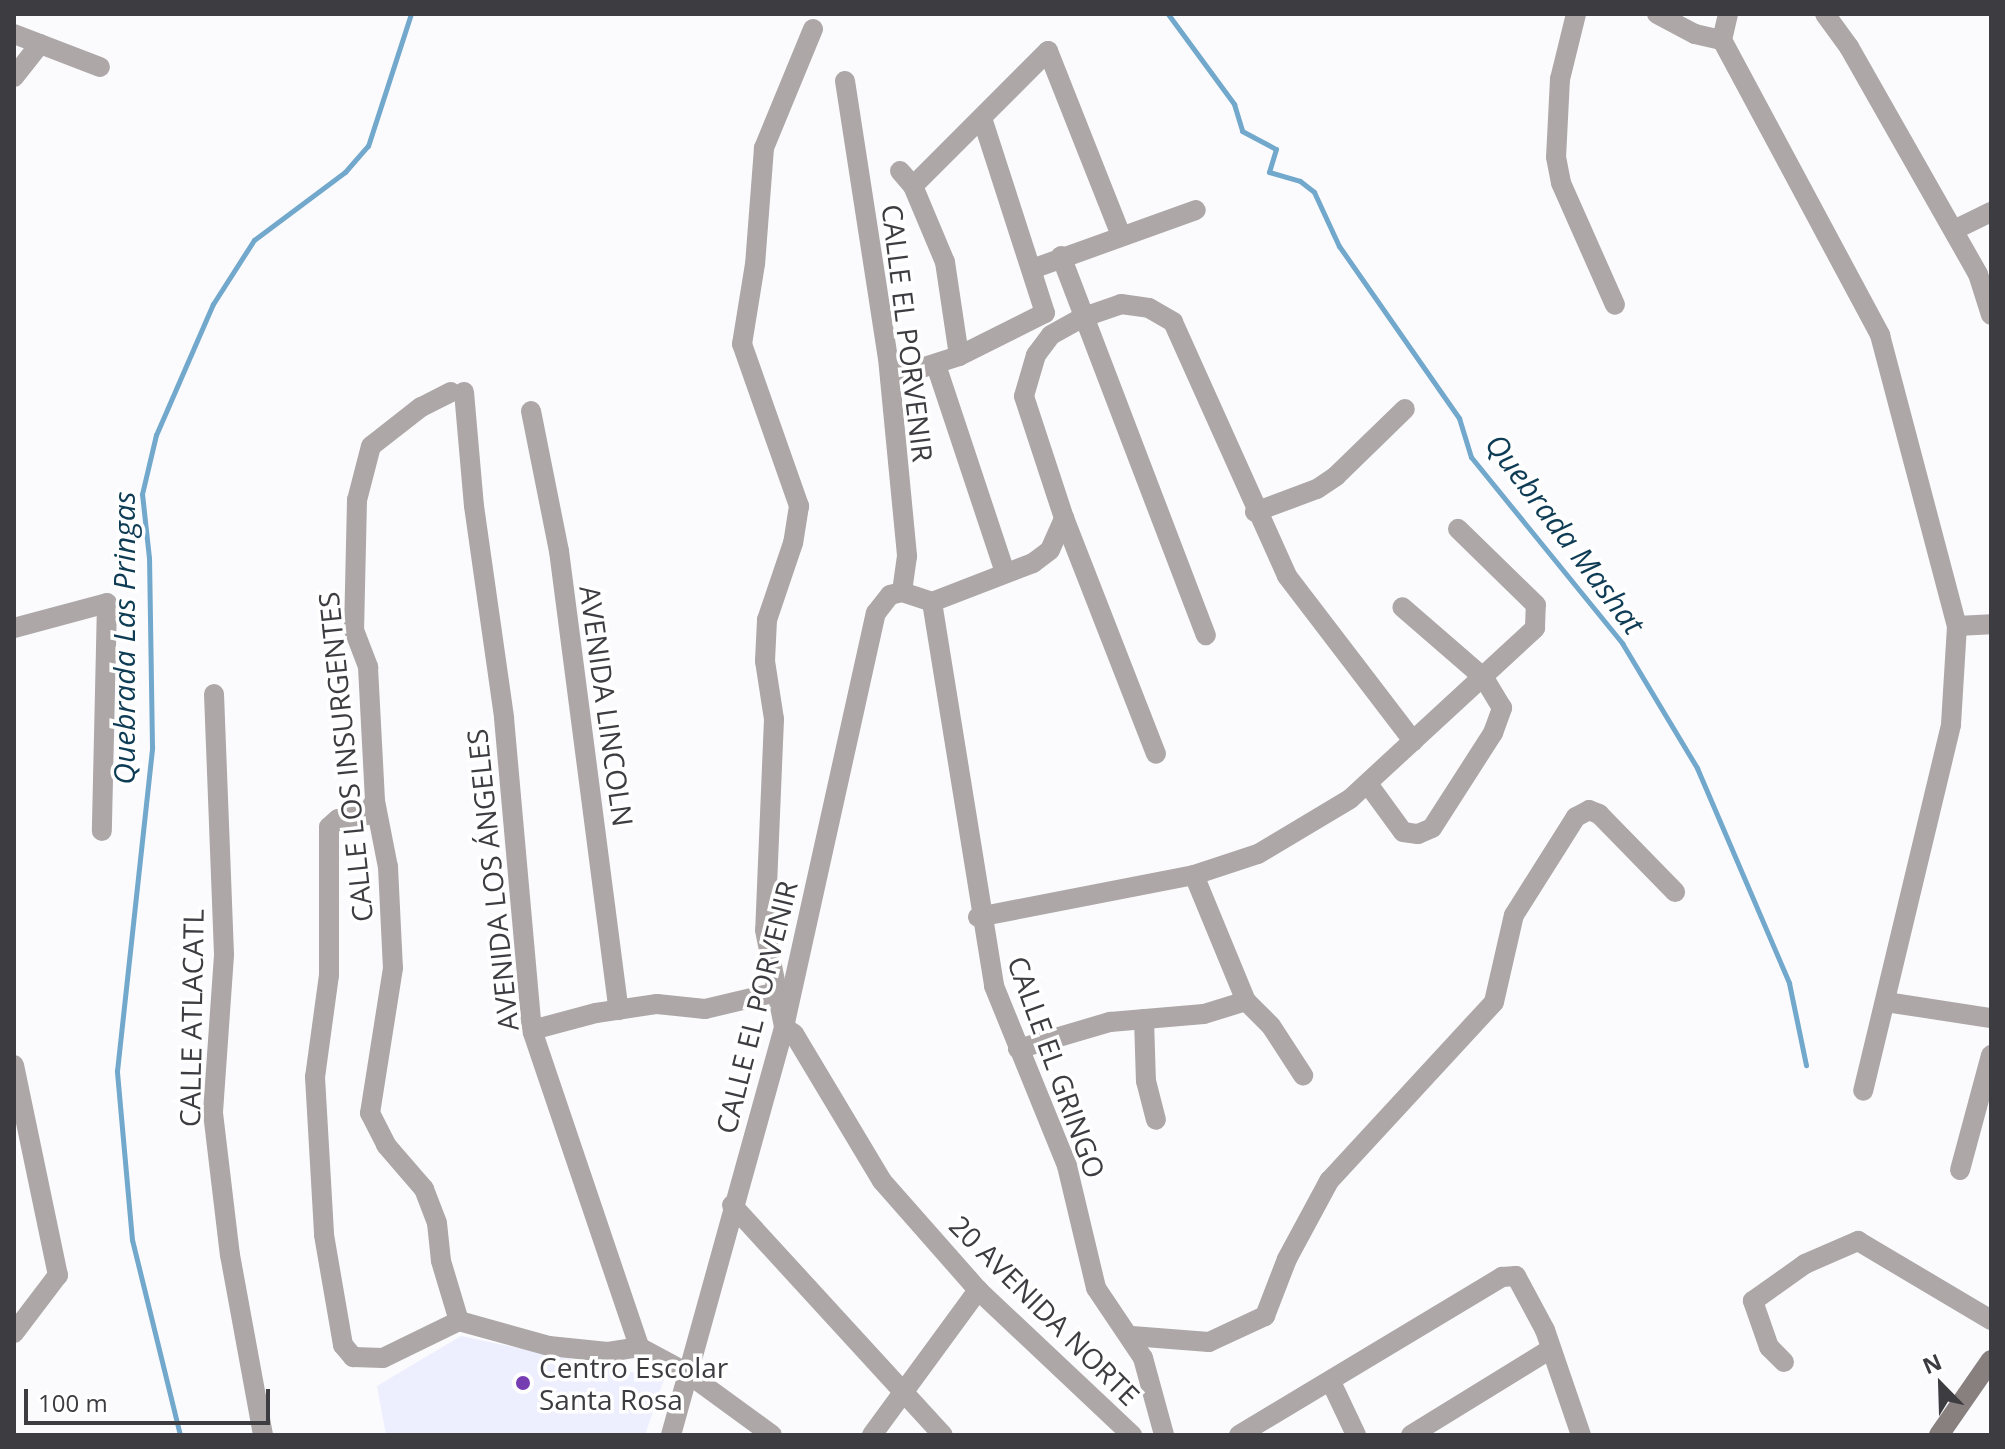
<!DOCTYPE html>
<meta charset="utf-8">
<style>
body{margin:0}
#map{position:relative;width:2005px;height:1449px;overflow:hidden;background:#fbfbfe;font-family:"Open Sans",sans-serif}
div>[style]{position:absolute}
.built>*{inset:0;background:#edeefe}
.stream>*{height:5px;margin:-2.5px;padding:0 2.5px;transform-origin:2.5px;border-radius:2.5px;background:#71a8cc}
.street>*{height:20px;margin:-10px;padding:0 10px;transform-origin:10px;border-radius:10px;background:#ada7a7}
.secondary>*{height:20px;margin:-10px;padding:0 10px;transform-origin:10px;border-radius:10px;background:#887f7f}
.dots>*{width:22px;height:22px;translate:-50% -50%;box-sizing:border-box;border:4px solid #fff;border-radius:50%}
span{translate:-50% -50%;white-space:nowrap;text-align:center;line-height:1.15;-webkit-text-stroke:7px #fff;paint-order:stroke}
.street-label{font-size:28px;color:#3c3c41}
.poi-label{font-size:28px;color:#3c3c41}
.left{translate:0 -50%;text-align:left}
.water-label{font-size:30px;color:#0f3c55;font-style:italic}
.frame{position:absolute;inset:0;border:16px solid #3c3c41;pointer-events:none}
.north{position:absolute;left:1901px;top:1345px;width:80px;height:80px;-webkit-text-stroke:6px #fff;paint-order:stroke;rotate:337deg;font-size:22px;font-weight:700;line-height:32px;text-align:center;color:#3c3c41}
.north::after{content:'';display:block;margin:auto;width:28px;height:36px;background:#3c3c41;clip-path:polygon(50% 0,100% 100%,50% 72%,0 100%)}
.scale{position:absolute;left:24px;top:1389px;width:246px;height:36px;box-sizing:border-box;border:4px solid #3c3c41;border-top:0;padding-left:10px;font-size:24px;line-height:28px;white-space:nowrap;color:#3c3c41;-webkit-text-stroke:6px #fff;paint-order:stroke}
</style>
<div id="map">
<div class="built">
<i style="clip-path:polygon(461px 1336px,664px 1379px,645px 1435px,386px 1435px,377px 1386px)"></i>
</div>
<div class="stream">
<i style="left:1168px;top:14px;width:112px;rotate:53.7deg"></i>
<i style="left:1234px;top:104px;width:28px;rotate:73deg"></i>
<i style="left:1242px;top:131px;width:38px;rotate:28deg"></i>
<i style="left:1276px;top:149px;width:24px;rotate:107deg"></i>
<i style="left:1269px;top:172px;width:32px;rotate:16deg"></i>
<i style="left:1300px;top:181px;width:18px;rotate:38deg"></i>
<i style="left:1314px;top:192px;width:60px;rotate:65.2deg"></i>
<i style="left:1339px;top:246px;width:210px;rotate:55.1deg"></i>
<i style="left:1459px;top:418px;width:41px;rotate:72.9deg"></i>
<i style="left:1471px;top:457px;width:240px;rotate:50.9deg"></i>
<i style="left:1622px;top:643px;width:146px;rotate:59deg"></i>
<i style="left:1697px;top:768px;width:234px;rotate:66.8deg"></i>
<i style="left:1789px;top:983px;width:84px;rotate:78.3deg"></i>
<i style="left:180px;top:1435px;width:201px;rotate:-103.8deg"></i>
<i style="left:132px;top:1240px;width:170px;rotate:-95.1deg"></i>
<i style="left:117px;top:1071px;width:326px;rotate:-83.8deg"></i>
<i style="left:152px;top:747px;width:189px;rotate:-90.9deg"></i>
<i style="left:149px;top:558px;width:64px;rotate:-96.2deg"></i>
<i style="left:142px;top:494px;width:61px;rotate:-76.7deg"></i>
<i style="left:156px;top:435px;width:143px;rotate:-66.5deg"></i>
<i style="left:213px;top:304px;width:76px;rotate:-57.4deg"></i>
<i style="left:254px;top:240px;width:114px;rotate:-36.8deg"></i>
<i style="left:345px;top:172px;width:35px;rotate:-49deg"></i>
<i style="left:368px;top:146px;width:139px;rotate:-72deg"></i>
</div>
<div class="street">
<i style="left:1576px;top:14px;width:67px;rotate:103.8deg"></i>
<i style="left:1560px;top:79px;width:78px;rotate:92.9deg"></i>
<i style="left:1556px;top:157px;width:26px;rotate:79deg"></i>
<i style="left:1561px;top:183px;width:133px;rotate:66.1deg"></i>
<i style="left:1657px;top:14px;width:43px;rotate:27.8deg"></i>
<i style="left:1695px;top:34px;width:28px;rotate:13deg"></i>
<i style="left:1722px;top:40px;width:27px;rotate:-77deg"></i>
<i style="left:1825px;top:14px;width:41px;rotate:54deg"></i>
<i style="left:1849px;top:47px;width:261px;rotate:60.4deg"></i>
<i style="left:1978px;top:274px;width:43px;rotate:72.4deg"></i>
<i style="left:813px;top:29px;width:129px;rotate:112.4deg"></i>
<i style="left:764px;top:148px;width:116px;rotate:94.4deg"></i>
<i style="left:755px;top:264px;width:81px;rotate:99.2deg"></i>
<i style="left:742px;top:344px;width:172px;rotate:70.6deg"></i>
<i style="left:799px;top:506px;width:37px;rotate:99deg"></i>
<i style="left:793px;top:543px;width:81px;rotate:108.7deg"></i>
<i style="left:767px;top:620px;width:41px;rotate:92.8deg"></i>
<i style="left:765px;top:661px;width:59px;rotate:81.2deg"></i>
<i style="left:774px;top:719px;width:211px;rotate:92.4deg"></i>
<i style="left:765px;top:930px;width:99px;rotate:78.9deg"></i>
<i style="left:784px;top:1027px;width:12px;rotate:35deg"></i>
<i style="left:794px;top:1034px;width:171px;rotate:59.1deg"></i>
<i style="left:882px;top:1181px;width:145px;rotate:48.6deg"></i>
<i style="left:978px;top:1290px;width:212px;rotate:43.3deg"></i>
<i style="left:14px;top:34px;width:92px;rotate:21deg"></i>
<i style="left:1722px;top:40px;width:335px;rotate:61.8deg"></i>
<i style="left:1880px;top:335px;width:301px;rotate:75.2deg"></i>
<i style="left:1957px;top:626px;width:99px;rotate:93.5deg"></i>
<i style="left:1951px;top:725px;width:376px;rotate:103.5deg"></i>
<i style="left:14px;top:77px;width:42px;rotate:-51.8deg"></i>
<i style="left:845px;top:81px;width:280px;rotate:81.2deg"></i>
<i style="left:888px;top:358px;width:199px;rotate:84.5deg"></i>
<i style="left:907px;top:556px;width:36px;rotate:98deg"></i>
<i style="left:900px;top:171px;width:20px;rotate:49deg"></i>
<i style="left:913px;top:186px;width:82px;rotate:67.2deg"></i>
<i style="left:945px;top:262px;width:95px;rotate:81.5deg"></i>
<i style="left:913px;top:186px;width:191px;rotate:-45deg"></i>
<i style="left:1048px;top:51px;width:198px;rotate:68.4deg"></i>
<i style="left:1954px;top:230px;width:41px;rotate:-25.9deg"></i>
<i style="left:1061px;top:256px;width:406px;rotate:69.1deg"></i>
<i style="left:1032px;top:269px;width:174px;rotate:-19.8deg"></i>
<i style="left:936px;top:365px;width:219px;rotate:71.6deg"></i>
<i style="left:890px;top:378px;width:72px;rotate:-17.7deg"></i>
<i style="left:959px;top:356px;width:96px;rotate:-26.6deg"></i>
<i style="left:1045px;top:313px;width:202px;rotate:-107.9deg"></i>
<i style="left:451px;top:392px;width:34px;rotate:153deg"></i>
<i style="left:421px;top:407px;width:63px;rotate:142deg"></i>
<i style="left:371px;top:446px;width:56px;rotate:104.5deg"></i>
<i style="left:357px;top:500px;width:130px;rotate:91.3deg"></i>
<i style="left:354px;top:630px;width:40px;rotate:69deg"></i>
<i style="left:368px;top:667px;width:134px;rotate:87deg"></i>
<i style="left:375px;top:801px;width:67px;rotate:78.9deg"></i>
<i style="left:388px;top:867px;width:101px;rotate:87.2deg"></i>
<i style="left:393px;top:968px;width:147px;rotate:99deg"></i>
<i style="left:370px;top:1113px;width:36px;rotate:63deg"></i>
<i style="left:386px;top:1145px;width:58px;rotate:49.2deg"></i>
<i style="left:424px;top:1189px;width:36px;rotate:69deg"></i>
<i style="left:437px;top:1223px;width:38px;rotate:84deg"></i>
<i style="left:441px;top:1261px;width:63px;rotate:73.3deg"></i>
<i style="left:459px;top:1321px;width:93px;rotate:15.5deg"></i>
<i style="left:549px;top:1346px;width:59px;rotate:5.8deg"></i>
<i style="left:608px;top:1352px;width:31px;rotate:-9deg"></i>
<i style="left:639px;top:1347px;width:55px;rotate:28.4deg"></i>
<i style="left:687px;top:1373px;width:105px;rotate:36.1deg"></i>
<i style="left:464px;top:392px;width:114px;rotate:85deg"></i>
<i style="left:474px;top:506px;width:214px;rotate:81.9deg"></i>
<i style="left:504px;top:718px;width:313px;rotate:84.9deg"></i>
<i style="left:532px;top:1030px;width:335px;rotate:71.3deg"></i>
<i style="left:531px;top:411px;width:143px;rotate:78.7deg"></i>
<i style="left:559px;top:551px;width:463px;rotate:82.6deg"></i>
<i style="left:1255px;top:512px;width:66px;rotate:-20.4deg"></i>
<i style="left:1317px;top:489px;width:23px;rotate:-34deg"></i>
<i style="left:1336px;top:476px;width:96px;rotate:-44.2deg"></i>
<i style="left:1064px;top:518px;width:253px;rotate:68.7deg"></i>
<i style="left:932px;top:602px;width:108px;rotate:-21.1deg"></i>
<i style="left:1033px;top:563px;width:21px;rotate:-37deg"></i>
<i style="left:1050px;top:550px;width:35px;rotate:-66deg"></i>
<i style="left:1064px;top:518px;width:128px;rotate:-108.2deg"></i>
<i style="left:1024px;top:396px;width:43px;rotate:-73.7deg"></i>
<i style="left:1036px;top:355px;width:25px;rotate:-53deg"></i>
<i style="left:1051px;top:335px;width:38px;rotate:-29deg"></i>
<i style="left:1084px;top:317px;width:39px;rotate:-19deg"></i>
<i style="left:1121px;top:304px;width:28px;rotate:8deg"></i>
<i style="left:1149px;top:308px;width:28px;rotate:30deg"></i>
<i style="left:1173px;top:322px;width:278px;rotate:65.8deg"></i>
<i style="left:1287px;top:576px;width:208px;rotate:52.6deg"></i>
<i style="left:1957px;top:626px;width:34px;rotate:-3deg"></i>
<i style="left:14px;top:628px;width:96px;rotate:-15deg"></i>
<i style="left:107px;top:603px;width:228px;rotate:91.3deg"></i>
<i style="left:214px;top:694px;width:261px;rotate:87.8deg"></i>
<i style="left:224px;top:955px;width:158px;rotate:94deg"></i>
<i style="left:213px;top:1113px;width:143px;rotate:83.2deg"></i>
<i style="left:230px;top:1255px;width:183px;rotate:79.6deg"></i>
<i style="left:1368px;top:784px;width:59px;rotate:53.9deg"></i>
<i style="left:1403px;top:832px;width:15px;rotate:8deg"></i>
<i style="left:1418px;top:834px;width:15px;rotate:-23deg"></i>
<i style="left:1432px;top:828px;width:113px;rotate:-57.3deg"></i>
<i style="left:1493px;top:733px;width:27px;rotate:-70deg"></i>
<i style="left:1502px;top:708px;width:35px;rotate:-121deg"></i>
<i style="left:1484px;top:678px;width:108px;rotate:-139.1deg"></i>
<i style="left:375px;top:801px;width:17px;rotate:123deg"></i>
<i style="left:366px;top:815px;width:28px;rotate:172deg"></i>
<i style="left:338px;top:819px;width:12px;rotate:138deg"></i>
<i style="left:329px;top:827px;width:148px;rotate:90deg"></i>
<i style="left:329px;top:975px;width:103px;rotate:97.8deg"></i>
<i style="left:315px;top:1077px;width:158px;rotate:86.7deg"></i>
<i style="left:324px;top:1235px;width:112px;rotate:80.2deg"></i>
<i style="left:343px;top:1345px;width:16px;rotate:50deg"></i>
<i style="left:353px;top:1357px;width:30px;rotate:2deg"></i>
<i style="left:383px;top:1358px;width:85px;rotate:-26deg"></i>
<i style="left:1194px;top:875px;width:136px;rotate:67.6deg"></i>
<i style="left:1246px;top:1001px;width:35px;rotate:45deg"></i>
<i style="left:1271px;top:1026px;width:59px;rotate:56.9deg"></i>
<i style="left:978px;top:917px;width:220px;rotate:-11deg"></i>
<i style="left:1194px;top:875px;width:67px;rotate:-18.2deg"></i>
<i style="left:1258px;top:854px;width:107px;rotate:-30.9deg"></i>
<i style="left:1350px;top:799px;width:252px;rotate:-42.7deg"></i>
<i style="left:1535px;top:628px;width:23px;rotate:-88deg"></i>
<i style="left:1536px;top:605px;width:109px;rotate:-135.7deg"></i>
<i style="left:1886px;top:1002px;width:106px;rotate:8.7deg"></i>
<i style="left:1144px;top:1019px;width:62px;rotate:88.2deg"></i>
<i style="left:1146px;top:1081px;width:40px;rotate:75.6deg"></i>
<i style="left:532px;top:1030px;width:66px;rotate:-14.9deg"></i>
<i style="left:596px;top:1013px;width:62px;rotate:-8.4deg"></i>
<i style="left:657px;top:1004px;width:48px;rotate:5.9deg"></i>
<i style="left:705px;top:1009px;width:74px;rotate:-13.3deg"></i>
<i style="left:1018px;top:1049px;width:96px;rotate:-16.4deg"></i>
<i style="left:1110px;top:1022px;width:94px;rotate:-4.9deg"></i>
<i style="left:1204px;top:1014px;width:44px;rotate:-17.2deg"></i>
<i style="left:14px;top:1065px;width:215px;rotate:78.2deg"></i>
<i style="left:58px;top:1275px;width:73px;rotate:127.2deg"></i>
<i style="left:1960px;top:1170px;width:119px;rotate:-74.9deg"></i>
<i style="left:732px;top:1205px;width:312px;rotate:47.5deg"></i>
<i style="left:1132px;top:1336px;width:77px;rotate:4.5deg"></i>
<i style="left:1209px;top:1342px;width:62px;rotate:-24.9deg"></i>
<i style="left:1265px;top:1316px;width:61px;rotate:-68.9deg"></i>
<i style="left:1287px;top:1259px;width:89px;rotate:-61.7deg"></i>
<i style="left:1329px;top:1181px;width:243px;rotate:-47.3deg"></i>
<i style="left:1494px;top:1002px;width:89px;rotate:-77.1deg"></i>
<i style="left:1514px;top:915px;width:116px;rotate:-57.7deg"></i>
<i style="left:1576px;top:817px;width:15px;rotate:-28deg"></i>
<i style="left:1589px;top:810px;width:11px;rotate:22deg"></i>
<i style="left:1599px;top:814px;width:109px;rotate:45.7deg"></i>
<i style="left:1784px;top:1362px;width:21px;rotate:-135deg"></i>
<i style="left:1769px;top:1347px;width:49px;rotate:-109.2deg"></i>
<i style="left:1753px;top:1301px;width:64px;rotate:-35.4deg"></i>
<i style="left:1805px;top:1264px;width:58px;rotate:-23.5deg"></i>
<i style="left:1858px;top:1241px;width:155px;rotate:30.7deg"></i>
<i style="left:1331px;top:1382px;width:59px;rotate:64.7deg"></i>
<i style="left:671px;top:1435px;width:423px;rotate:-74.5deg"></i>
<i style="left:784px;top:1027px;width:424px;rotate:-77.5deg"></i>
<i style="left:876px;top:613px;width:23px;rotate:-52deg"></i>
<i style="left:890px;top:595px;width:12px;rotate:-14deg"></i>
<i style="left:902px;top:592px;width:32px;rotate:18deg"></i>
<i style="left:932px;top:602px;width:389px;rotate:80.8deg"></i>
<i style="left:994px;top:986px;width:194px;rotate:67.9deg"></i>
<i style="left:1067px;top:1166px;width:125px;rotate:76.6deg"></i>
<i style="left:1096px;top:1288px;width:84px;rotate:56.1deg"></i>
<i style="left:1143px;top:1358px;width:80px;rotate:74.7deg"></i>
<i style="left:872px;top:1435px;width:180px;rotate:-53.8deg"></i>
<i style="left:1239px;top:1435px;width:307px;rotate:-31deg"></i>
<i style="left:1502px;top:1277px;width:14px;rotate:-4deg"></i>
<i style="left:1516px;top:1276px;width:61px;rotate:61.8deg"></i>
<i style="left:1545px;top:1330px;width:111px;rotate:71.1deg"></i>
<i style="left:1411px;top:1435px;width:164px;rotate:-31.6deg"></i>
</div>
<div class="secondary">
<i style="left:1939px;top:1435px;width:91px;rotate:-55.3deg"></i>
</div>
<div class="dots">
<i style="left:523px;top:1383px;background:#763cb2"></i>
</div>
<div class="street-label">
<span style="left:908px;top:333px;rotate:83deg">CALLE EL PORVENIR</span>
<span style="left:607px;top:706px;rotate:82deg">AVENIDA LINCOLN</span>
<span style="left:345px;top:757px;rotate:-96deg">CALLE LOS INSURGENTES</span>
<span style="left:492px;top:880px;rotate:-96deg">AVENIDA LOS ÁNGELES</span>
<span style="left:756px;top:1007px;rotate:-76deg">CALLE EL PORVENIR</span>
<span style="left:191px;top:1018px;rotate:-89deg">CALLE ATLACATL</span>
<span style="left:1057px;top:1067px;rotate:70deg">CALLE EL GRINGO</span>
<span style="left:1045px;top:1310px;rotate:45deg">20 AVENIDA NORTE</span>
</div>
<div class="poi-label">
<span class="left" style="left:539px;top:1383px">Centro Escolar<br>Santa Rosa</span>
</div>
<div class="water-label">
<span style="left:1565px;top:534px;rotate:53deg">Quebrada Mashat</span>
<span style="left:124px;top:638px;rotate:-90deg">Quebrada Las Pringas</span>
</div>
<div class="frame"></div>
<div class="north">N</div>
<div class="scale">100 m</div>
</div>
